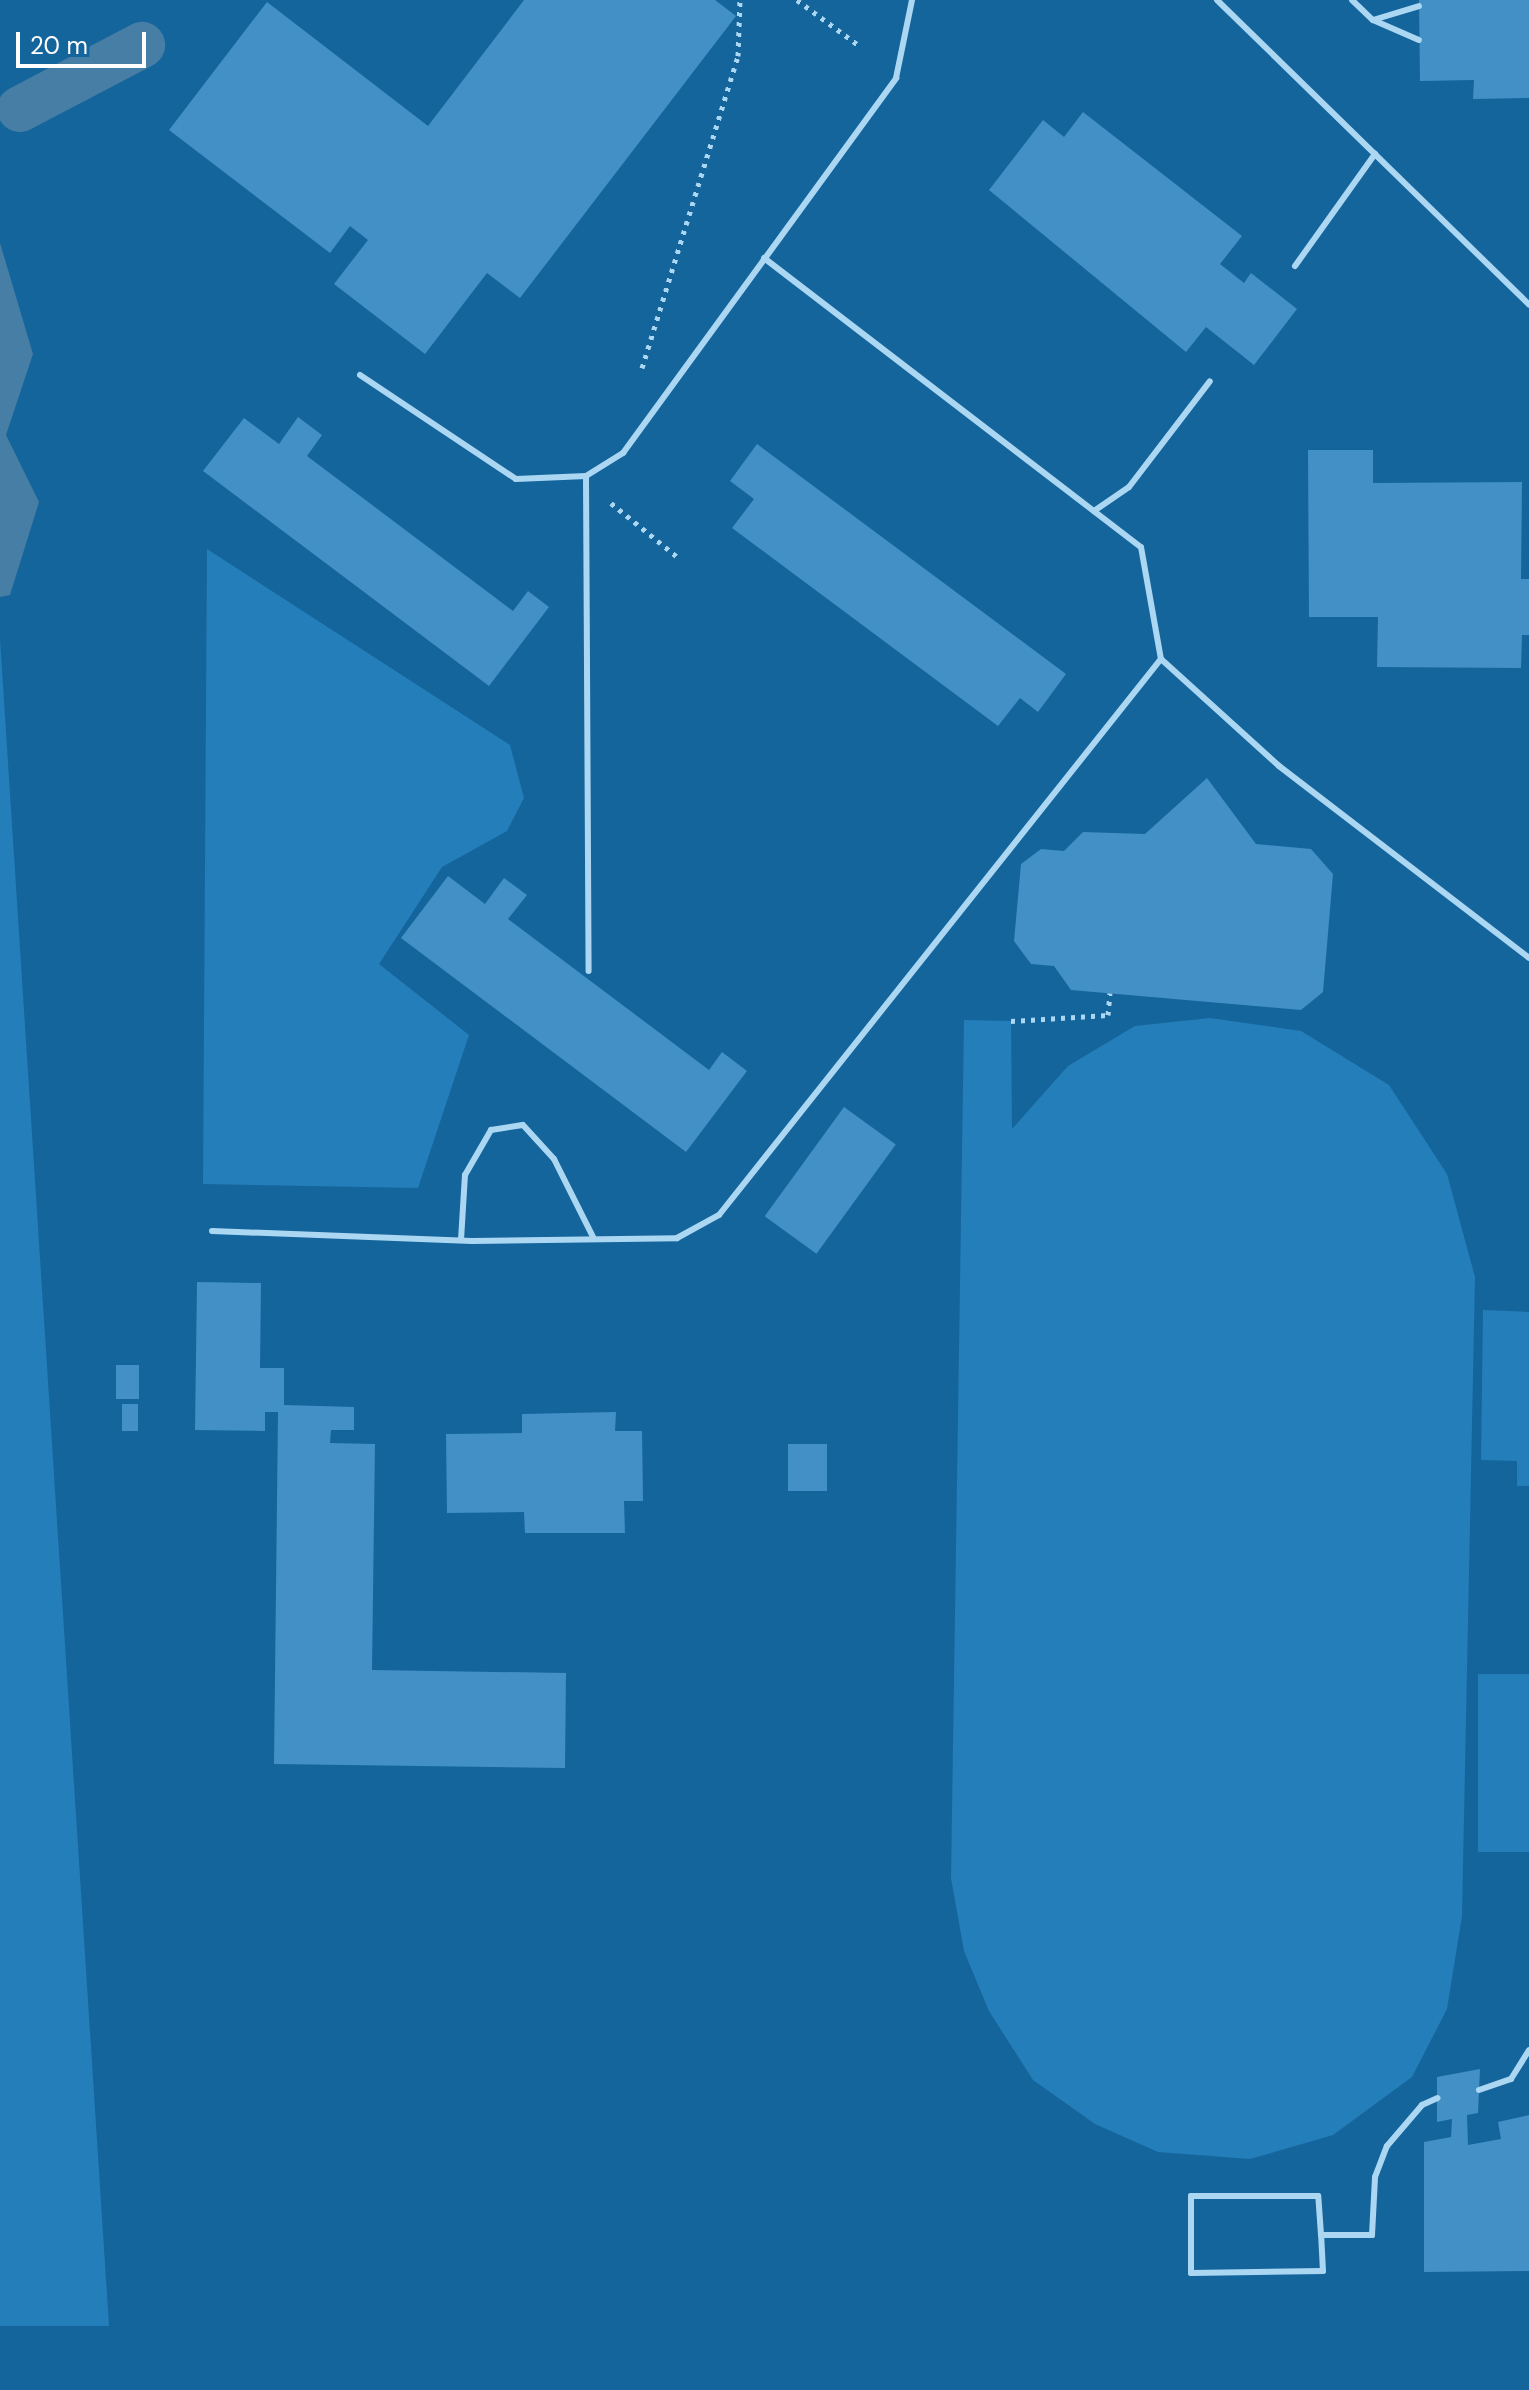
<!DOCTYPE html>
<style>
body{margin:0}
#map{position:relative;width:1529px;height:2390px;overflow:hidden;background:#15659d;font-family:"DM Sans",sans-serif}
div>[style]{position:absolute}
.green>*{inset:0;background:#247eba;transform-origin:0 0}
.water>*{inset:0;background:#477ea5}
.canal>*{height:46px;margin:-23px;padding:0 23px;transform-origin:23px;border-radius:23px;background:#477ea5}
.building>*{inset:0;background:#4290c5;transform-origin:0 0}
.path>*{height:5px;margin-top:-2.5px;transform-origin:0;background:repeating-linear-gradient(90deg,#acd7f3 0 4px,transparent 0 10px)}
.lane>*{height:6px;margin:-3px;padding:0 3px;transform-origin:3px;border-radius:3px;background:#acd7f3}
span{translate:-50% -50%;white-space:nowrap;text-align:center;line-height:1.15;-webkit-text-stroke:7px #15659d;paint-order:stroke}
.scale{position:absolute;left:16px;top:32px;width:130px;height:36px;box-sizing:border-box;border:4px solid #fff;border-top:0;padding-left:10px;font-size:24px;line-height:28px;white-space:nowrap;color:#fff;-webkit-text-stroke:6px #15659d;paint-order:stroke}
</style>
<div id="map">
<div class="green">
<i style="clip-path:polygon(207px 549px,510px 745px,524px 798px,507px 831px,442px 867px,379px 964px,469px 1035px,418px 1188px,203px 1184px)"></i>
<i style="clip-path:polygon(0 639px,109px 2326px,0 2326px)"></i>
<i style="clip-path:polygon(1210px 1018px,1301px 1031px,1389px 1085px,1447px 1174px,1475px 1277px,1462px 1916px,1447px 2009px,1412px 2077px,1333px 2135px,1250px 2159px,1158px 2152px,1095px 2124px,1033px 2080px,989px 2011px,964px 1951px,951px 1878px,964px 1020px,1011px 1021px,1012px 1129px,1068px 1066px,1135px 1026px)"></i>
<i style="clip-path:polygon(1483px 1310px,1529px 1312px,1529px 1486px,1517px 1486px,1517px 1461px,1481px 1460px)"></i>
<i style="left:1478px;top:1674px;width:51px;height:178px"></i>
</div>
<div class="water">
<i style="clip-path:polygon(0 243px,33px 354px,6px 435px,39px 502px,10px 595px,0 597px)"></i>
</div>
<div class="canal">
<i style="left:20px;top:109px;width:138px;rotate:-27.7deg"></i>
</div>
<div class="building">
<i style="clip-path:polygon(524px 0,715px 0,736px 16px,520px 298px,487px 273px,425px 354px,334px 284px,368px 240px,350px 226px,330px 253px,169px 130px,267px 2px,428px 126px)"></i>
<i style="clip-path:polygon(1419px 0,1529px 0,1529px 98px,1473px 99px,1474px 80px,1420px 81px)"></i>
<i style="clip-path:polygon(1083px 112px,1242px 236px,1220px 264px,1244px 283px,1251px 273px,1297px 309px,1254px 365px,1206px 327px,1186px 352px,989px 190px,1043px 120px,1064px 137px)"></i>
<i style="clip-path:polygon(298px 417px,322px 435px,307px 456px,513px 611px,528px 591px,549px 607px,489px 686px,203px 471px,244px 418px,279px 444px)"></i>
<i style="clip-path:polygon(757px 444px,1066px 674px,1038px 712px,1020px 698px,998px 726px,732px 528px,754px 499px,730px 481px)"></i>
<i style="clip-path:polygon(1308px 450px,1373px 450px,1373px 483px,1522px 482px,1521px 579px,1529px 579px,1529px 635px,1522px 635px,1521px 668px,1377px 667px,1378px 617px,1309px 617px)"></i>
<i style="clip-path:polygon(1207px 778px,1256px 844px,1311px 849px,1333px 874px,1323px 992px,1301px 1010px,1071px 990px,1054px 966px,1031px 964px,1014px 941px,1021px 864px,1041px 849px,1064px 851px,1083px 832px,1145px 834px)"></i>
<i style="clip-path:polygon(448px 876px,485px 904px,504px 878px,527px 895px,508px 919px,709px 1070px,722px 1052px,747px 1071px,686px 1152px,401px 938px)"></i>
<i style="left:844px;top:1107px;width:64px;height:135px;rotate:36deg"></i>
<i style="clip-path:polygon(197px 1282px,261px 1283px,260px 1368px,284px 1368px,284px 1405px,354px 1407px,354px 1430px,331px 1430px,330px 1443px,375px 1444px,372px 1670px,566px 1673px,565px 1768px,274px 1764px,278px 1412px,265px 1412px,265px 1431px,195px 1430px)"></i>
<i style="left:116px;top:1365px;width:23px;height:34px"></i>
<i style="left:122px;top:1404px;width:16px;height:27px"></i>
<i style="clip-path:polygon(616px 1412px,615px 1431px,642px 1431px,643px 1501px,624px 1501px,625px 1533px,525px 1533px,524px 1512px,447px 1513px,446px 1434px,522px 1433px,522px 1414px)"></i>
<i style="left:788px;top:1444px;width:39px;height:47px"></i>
<i style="clip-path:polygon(1480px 2069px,1478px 2113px,1467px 2115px,1468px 2145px,1501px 2139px,1498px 2122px,1529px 2115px,1529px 2271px,1424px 2272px,1424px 2142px,1451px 2137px,1452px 2119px,1437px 2122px,1437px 2077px)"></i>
</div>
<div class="path">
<i style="left:797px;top:0;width:79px;rotate:36.3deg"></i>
<i style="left:642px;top:368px;width:326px;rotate:-72.9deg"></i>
<i style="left:738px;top:56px;width:56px;rotate:-88deg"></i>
<i style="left:611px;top:503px;width:89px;rotate:39.1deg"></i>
<i style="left:1011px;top:1021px;width:97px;rotate:-3.5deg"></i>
<i style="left:1108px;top:1015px;width:22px;rotate:-85deg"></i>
</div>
<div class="lane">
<i style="left:1217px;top:0;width:436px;rotate:44.3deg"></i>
<i style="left:1352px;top:0;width:29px;rotate:44deg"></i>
<i style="left:1373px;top:20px;width:50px;rotate:23.5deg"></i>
<i style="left:1373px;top:20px;width:48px;rotate:-16.9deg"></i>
<i style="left:764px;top:258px;width:475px;rotate:37.5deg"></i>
<i style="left:1141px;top:547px;width:114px;rotate:79.9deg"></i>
<i style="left:1161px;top:659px;width:159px;rotate:42.2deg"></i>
<i style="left:1279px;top:766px;width:315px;rotate:37.5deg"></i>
<i style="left:1295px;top:266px;width:138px;rotate:-54.5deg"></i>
<i style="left:360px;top:375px;width:187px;rotate:33.7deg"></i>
<i style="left:516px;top:479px;width:70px;rotate:-2.5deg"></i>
<i style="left:586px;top:476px;width:44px;rotate:-31.9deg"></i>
<i style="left:623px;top:453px;width:464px;rotate:-53.9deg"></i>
<i style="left:896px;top:78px;width:80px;rotate:-78.4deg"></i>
<i style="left:586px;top:476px;width:495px;rotate:89.7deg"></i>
<i style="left:1094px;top:511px;width:42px;rotate:-34.4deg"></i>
<i style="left:1129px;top:487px;width:133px;rotate:-52.6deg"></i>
<i style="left:212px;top:1231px;width:260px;rotate:2.2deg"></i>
<i style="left:472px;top:1241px;width:205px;rotate:-0.8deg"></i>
<i style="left:677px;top:1238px;width:48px;rotate:-28.7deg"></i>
<i style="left:719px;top:1215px;width:710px;rotate:-51.52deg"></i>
<i style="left:461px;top:1240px;width:65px;rotate:-86.5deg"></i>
<i style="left:465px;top:1175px;width:52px;rotate:-60deg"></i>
<i style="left:491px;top:1130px;width:32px;rotate:-9deg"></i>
<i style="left:523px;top:1125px;width:46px;rotate:47.6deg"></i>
<i style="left:554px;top:1159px;width:89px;rotate:63.4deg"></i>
<i style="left:1479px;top:2090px;width:34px;rotate:-19deg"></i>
<i style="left:1511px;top:2079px;width:34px;rotate:-58deg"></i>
<i style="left:1321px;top:2235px;width:39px;rotate:-94deg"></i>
<i style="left:1318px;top:2196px;width:127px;rotate:180deg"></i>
<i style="left:1191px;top:2196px;width:77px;rotate:90deg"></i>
<i style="left:1191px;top:2273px;width:132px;rotate:-0.9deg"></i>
<i style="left:1323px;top:2271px;width:36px;rotate:-93deg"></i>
<i style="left:1321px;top:2235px;width:51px"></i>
<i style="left:1372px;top:2235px;width:58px;rotate:-87deg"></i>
<i style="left:1375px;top:2177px;width:33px;rotate:-69deg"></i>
<i style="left:1387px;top:2146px;width:54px;rotate:-49.5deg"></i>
<i style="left:1422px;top:2105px;width:17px;rotate:-24deg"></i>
</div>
<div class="scale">20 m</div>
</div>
